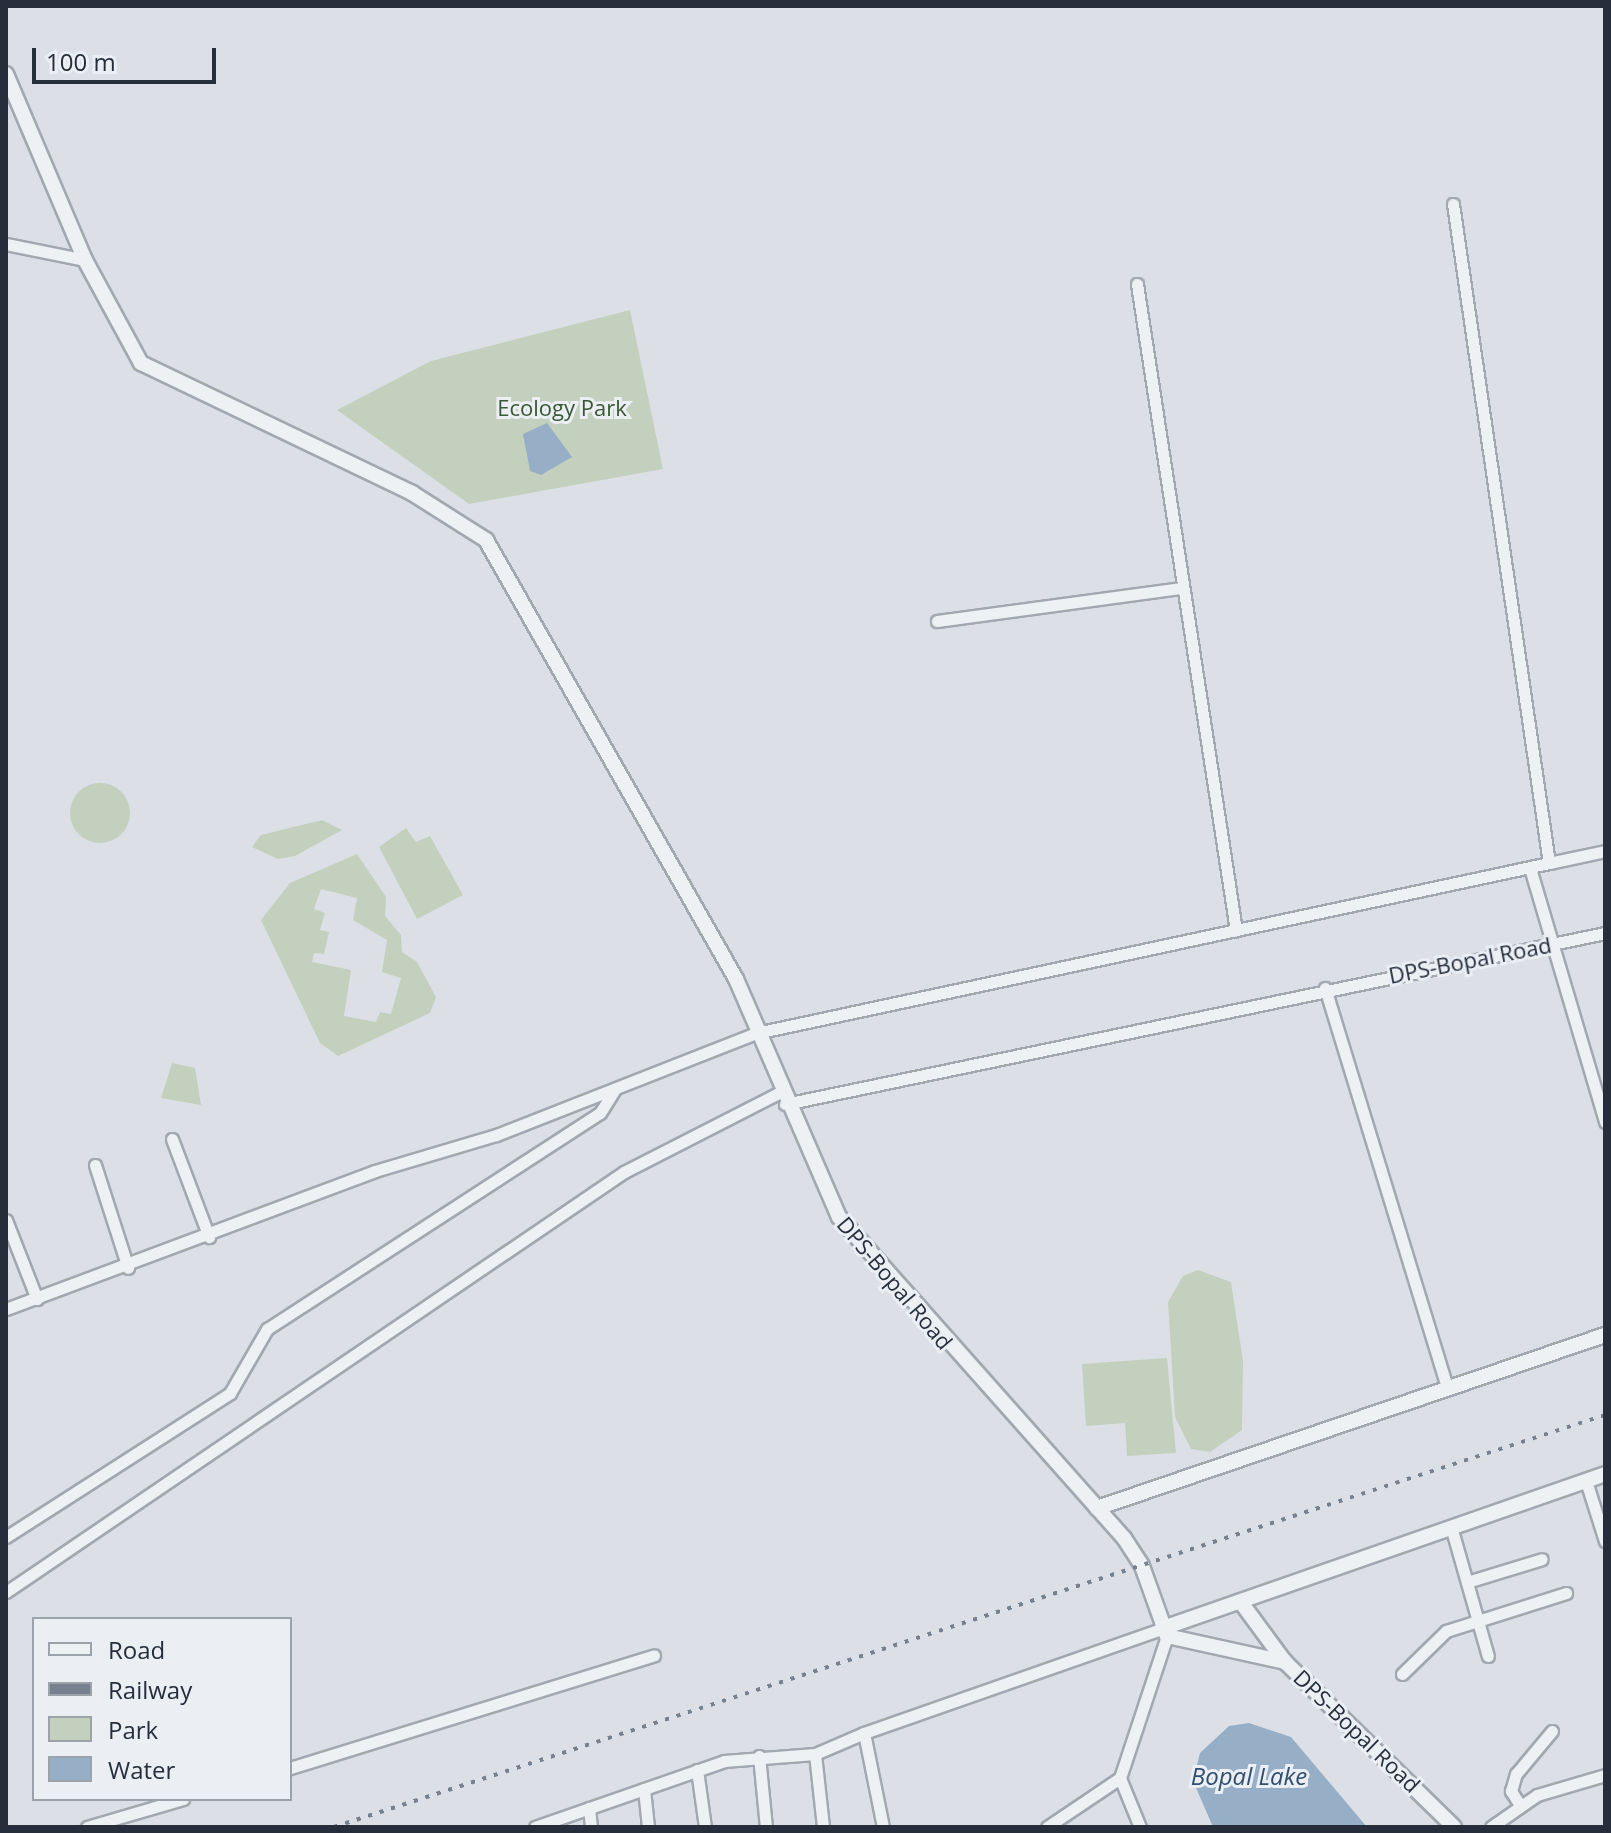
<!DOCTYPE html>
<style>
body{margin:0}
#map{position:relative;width:1611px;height:1833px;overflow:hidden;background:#dce0e6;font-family:"Open Sans",sans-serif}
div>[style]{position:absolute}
.green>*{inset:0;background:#c2d0bd}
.round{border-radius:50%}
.water>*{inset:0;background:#97afc6}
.roads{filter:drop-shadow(2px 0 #a2a7b0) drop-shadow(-2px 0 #a2a7b0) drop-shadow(0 2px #a2a7b0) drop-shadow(0 -2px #a2a7b0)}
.minor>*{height:11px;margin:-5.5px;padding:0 5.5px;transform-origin:5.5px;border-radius:5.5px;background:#eef1f4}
.tertiary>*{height:14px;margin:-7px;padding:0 7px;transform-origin:7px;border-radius:7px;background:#eef1f4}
.rail>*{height:4px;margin-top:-2px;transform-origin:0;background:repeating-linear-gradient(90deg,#76808f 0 4px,transparent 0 12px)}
span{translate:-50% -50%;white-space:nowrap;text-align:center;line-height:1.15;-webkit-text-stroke:6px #ebeff4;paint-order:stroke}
.park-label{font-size:22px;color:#3b5734}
.street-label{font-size:22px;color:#262e3c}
.water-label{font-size:24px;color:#314e6f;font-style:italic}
.frame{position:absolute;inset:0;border:8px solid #262e3c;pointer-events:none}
.legend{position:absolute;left:32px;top:1617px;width:260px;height:184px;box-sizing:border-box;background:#ebeff4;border:2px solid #9ca2aa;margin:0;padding:10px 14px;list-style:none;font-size:24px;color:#262e3c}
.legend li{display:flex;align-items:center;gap:16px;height:40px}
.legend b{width:40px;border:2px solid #9ca2aa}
.scale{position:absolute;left:32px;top:48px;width:184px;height:36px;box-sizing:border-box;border:4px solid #262e3c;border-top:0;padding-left:10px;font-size:24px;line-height:28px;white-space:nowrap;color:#262e3c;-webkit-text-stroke:6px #ebeff4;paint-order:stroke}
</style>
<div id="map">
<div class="green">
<i style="clip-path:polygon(630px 310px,663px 469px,469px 504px,337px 410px,431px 361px)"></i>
<i class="round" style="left:70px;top:783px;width:60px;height:60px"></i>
<i style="clip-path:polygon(322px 820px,342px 830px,295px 856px,278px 859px,252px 847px,261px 835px)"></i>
<i style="clip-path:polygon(406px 828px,416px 842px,430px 836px,463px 895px,417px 919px,379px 847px)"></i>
<i style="clip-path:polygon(evenodd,357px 854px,386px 897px,385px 916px,401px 935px,402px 952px,417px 962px,436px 997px,430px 1013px,338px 1056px,320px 1043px,261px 920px,290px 883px,357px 854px,321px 889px,357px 898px,353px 920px,387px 940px,382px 972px,401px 978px,391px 1014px,380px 1012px,376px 1022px,344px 1016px,351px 970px,312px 962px,314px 953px,324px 954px,329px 932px,320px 930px,325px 913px,314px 909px,321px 889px)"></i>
<i style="clip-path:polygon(172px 1063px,195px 1068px,201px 1105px,161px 1098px)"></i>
<i style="clip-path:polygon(1198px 1270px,1231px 1282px,1243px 1361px,1242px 1430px,1210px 1452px,1191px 1449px,1175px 1417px,1168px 1302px,1183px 1276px)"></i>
<i style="clip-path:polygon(1167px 1358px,1176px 1453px,1127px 1456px,1125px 1423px,1086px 1426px,1082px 1364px)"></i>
</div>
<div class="water">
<i style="clip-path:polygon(547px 423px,572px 457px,541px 475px,530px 471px,523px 434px)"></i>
<i style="clip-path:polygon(1249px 1723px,1291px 1737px,1367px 1827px,1213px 1827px,1193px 1781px,1200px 1753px,1229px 1726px)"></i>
</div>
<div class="roads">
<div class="minor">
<i style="left:1453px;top:204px;width:666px;rotate:81.71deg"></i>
<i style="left:1549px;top:863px;width:57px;rotate:-12.1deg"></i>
<i style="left:6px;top:244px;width:81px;rotate:11.4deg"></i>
<i style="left:1137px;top:284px;width:654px;rotate:81.29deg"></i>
<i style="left:937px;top:621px;width:247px;rotate:-7.7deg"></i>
<i style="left:1530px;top:868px;width:265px;rotate:73.5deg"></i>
<i style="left:1325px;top:988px;width:416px;rotate:73deg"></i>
<i style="left:785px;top:1104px;width:838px;rotate:-11.78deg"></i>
<i style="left:172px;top:1139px;width:105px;rotate:69.3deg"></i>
<i style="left:95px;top:1165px;width:108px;rotate:72.2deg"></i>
<i style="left:6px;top:1220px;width:85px;rotate:68.6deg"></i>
<i style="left:6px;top:1309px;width:394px;rotate:-20.5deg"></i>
<i style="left:375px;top:1171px;width:126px;rotate:-16.6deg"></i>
<i style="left:496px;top:1135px;width:279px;rotate:-21.4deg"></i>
<i style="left:756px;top:1033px;width:811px;rotate:-12.1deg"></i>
<i style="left:1586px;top:1481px;width:63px;rotate:72.4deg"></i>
<i style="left:1452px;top:1530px;width:131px;rotate:74.1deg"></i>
<i style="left:6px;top:1537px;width:266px;rotate:-32.7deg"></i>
<i style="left:230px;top:1393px;width:74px;rotate:-60deg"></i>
<i style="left:267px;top:1329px;width:397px;rotate:-33deg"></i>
<i style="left:600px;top:1113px;width:28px;rotate:-58deg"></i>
<i style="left:1467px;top:1582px;width:78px;rotate:-17deg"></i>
<i style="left:6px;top:1592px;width:747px;rotate:-34.2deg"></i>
<i style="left:624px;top:1172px;width:175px;rotate:-27.1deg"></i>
<i style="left:1402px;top:1674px;width:62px;rotate:-44.3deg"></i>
<i style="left:1446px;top:1631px;width:126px;rotate:-17.6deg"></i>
<i style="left:815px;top:1754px;width:73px;rotate:83.7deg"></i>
<i style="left:759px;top:1756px;width:71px;rotate:84.4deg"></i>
<i style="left:290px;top:1768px;width:381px;rotate:-17.2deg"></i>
<i style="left:697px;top:1770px;width:58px;rotate:82deg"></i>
<i style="left:1120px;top:1778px;width:53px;rotate:67.8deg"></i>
<i style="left:644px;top:1789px;width:38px;rotate:84deg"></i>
<i style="left:1520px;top:1805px;width:17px;rotate:-123deg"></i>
<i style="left:1511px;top:1791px;width:18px;rotate:-74deg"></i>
<i style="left:1516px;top:1774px;width:56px;rotate:-50.1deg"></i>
<i style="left:589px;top:1808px;width:19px;rotate:84deg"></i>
<i style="left:87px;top:1827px;width:100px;rotate:-16.3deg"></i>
<i style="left:535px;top:1827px;width:200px;rotate:-19.2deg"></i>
<i style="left:724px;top:1761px;width:91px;rotate:-4.4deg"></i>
<i style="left:815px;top:1754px;width:53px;rotate:-23.2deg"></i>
<i style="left:883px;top:1827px;width:96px;rotate:-101.4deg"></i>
<i style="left:864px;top:1733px;width:317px;rotate:-19.3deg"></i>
<i style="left:1047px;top:1827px;width:88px;rotate:-33.9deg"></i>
<i style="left:1120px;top:1778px;width:150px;rotate:-71.7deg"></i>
<i style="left:1491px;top:1827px;width:56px;rotate:-34.8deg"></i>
<i style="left:1537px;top:1795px;width:71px;rotate:-16.4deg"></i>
</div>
<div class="tertiary">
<i style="left:6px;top:74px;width:202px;rotate:67deg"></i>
<i style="left:85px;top:260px;width:117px;rotate:61.5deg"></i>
<i style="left:141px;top:363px;width:301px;rotate:25.6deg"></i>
<i style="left:412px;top:493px;width:88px;rotate:32.4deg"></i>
<i style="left:486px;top:540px;width:505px;rotate:60.34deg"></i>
<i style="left:736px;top:979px;width:259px;rotate:66.6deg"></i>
<i style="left:839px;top:1217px;width:429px;rotate:48.4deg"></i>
<i style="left:1124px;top:1538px;width:33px;rotate:57deg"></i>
<i style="left:1142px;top:1566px;width:74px;rotate:70.3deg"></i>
<i style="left:1167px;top:1636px;width:121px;rotate:12.4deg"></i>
<i style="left:1285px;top:1662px;width:236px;rotate:44.3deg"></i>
<i style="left:1097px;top:1508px;width:537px;rotate:-18.81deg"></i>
<i style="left:1243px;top:1605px;width:71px;rotate:53.6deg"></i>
<i style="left:1163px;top:1628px;width:468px;rotate:-19.2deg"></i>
</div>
</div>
<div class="rail">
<i style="left:334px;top:1827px;width:1336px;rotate:-17.96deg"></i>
</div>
<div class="park-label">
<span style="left:562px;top:408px">Ecology Park</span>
</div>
<div class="street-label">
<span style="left:1470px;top:960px;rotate:-11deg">DPS-Bopal Road</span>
<span style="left:895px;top:1283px;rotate:50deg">DPS-Bopal Road</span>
<span style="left:1357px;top:1731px;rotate:44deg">DPS-Bopal Road</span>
</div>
<div class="water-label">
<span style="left:1249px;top:1776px">Bopal Lake</span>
</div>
<div class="frame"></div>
<ul class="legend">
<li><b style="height:10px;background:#eef1f4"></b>Road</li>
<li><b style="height:10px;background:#76808f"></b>Railway</li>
<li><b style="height:22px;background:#c2d0bd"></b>Park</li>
<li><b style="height:22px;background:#97afc6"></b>Water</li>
</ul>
<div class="scale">100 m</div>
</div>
